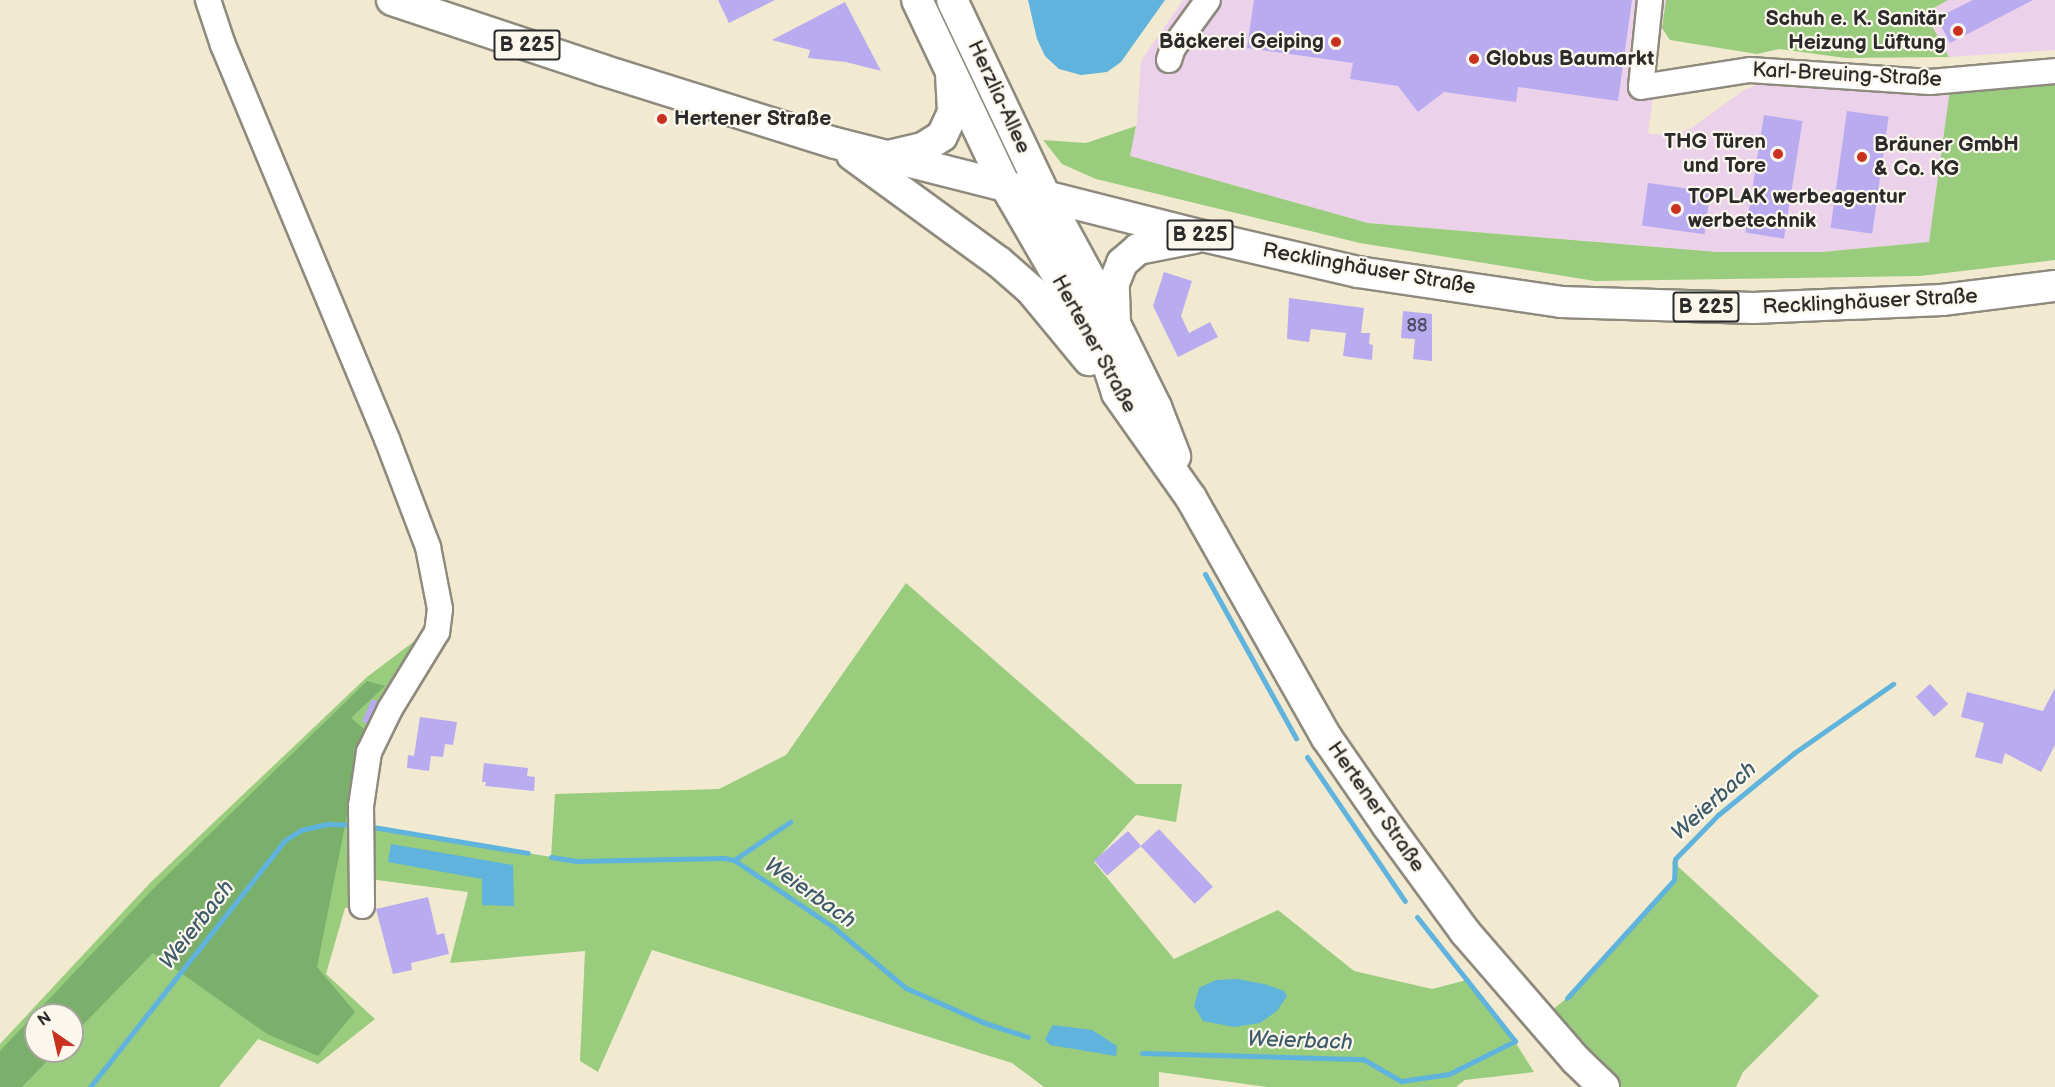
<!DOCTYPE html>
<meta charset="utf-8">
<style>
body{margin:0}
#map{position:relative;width:2055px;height:1087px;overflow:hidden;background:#f1ead1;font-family:"Balsamiq Sans",sans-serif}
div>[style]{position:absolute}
.built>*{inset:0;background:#ecd1ea}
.green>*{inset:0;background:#99cc7d}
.forest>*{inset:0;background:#7ab06c}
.water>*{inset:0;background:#60b3dc}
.stream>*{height:5px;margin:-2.5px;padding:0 2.5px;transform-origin:2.5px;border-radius:2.5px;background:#60b3dc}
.building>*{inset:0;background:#b8abef;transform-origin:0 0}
.roads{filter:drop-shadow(2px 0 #8e8a7e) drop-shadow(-2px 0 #8e8a7e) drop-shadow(0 2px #8e8a7e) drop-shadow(0 -2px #8e8a7e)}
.minor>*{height:24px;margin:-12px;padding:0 12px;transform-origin:12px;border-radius:12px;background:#fff}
.major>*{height:30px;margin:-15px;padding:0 15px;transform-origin:15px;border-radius:15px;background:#fff}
.dots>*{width:16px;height:16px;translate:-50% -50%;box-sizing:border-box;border:3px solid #fbf7ec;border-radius:50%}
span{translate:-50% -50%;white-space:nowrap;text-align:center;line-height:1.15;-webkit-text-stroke:4.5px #fbf7ec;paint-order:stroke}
.number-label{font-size:18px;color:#4e4b5c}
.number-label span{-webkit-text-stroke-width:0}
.shield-label span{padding:2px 4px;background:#fbf7ec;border:2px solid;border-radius:4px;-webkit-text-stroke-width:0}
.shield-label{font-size:20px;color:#2b2b2b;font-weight:700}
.poi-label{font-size:21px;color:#2b2b2b;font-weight:700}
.right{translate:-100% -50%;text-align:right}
.left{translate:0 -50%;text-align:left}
.street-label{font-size:21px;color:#2b2b2b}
.water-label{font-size:22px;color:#3e5b69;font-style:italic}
.north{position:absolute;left:24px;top:1003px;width:60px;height:60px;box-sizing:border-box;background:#fbf7ec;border:2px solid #a8a59f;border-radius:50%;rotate:326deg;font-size:16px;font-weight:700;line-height:24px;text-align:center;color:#2b2b2b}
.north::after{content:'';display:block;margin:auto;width:21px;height:27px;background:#c8321e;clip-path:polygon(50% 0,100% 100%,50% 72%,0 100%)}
</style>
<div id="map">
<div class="built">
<i style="clip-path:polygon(1183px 0,1666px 0,1648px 134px,1672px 134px,1690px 129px,1744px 90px,1769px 80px,1950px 89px,1929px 242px,1822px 252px,1717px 252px,1368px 223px,1129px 156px,1137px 123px,1141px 61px)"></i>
<i style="clip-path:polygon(1948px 0,2055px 0,2055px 50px,1949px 57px,1925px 13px)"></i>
</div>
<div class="green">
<i style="clip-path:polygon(1666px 0,1948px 0,1925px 13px,1949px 57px,1846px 58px,1779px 49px,1757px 54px,1670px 40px,1662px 28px)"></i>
<i style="clip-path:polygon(2055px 82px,2055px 260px,1920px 276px,1595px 281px,1360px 243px,1096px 179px,1062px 164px,1043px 140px,1086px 143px,1136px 126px,1130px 156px,1368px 223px,1717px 252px,1822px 252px,1929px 242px,1950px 89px)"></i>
<i style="clip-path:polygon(evenodd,906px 583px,1136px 784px,1182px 784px,1176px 822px,1136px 815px,1094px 862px,1174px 959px,1278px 910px,1354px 971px,1432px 989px,1467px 980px,1510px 1034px,1534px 1072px,1465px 1080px,1456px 1087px,1267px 1087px,1159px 1072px,1159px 1087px,1044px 1087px,1012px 1063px,652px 950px,598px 1072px,580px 1061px,585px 951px,450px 963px,468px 892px,362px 878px,362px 906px,345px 908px,326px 974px,375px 1019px,318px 1064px,258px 1039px,219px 1087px,0 1087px,0 1044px,150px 883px,367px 677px,449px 615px,369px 752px,367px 826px,551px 857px,555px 794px,719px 789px,786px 755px,906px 583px,36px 1015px,72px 1015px,72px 1051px,36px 1051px,36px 1015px)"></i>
<i style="clip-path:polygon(1672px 861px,1819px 996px,1743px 1072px,1736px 1087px,1604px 1087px,1541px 1019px,1567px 998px,1674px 880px)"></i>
</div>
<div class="forest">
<i style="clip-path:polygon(367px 681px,385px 686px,351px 718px,369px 733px,360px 750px,317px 967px,355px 1012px,318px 1056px,267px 1034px,153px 953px,72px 1036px,72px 1015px,36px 1015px,36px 1051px,57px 1051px,22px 1087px,0 1087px,0 1051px,153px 889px)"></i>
</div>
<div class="water">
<i style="clip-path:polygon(1028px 0,1165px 0,1121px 62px,1107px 72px,1081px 75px,1059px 69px,1045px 56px,1037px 39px)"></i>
<i style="clip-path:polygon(391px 844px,513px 865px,514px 906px,482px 905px,482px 879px,388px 862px)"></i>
<i style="clip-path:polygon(1237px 979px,1264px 984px,1284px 991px,1287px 996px,1277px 1011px,1260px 1023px,1234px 1027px,1203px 1021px,1194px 1006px,1199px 988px,1216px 980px)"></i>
<i style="clip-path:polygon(1053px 1025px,1092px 1030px,1117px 1046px,1116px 1056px,1050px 1045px,1045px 1039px)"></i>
</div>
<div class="stream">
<i style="left:1205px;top:574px;width:188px;rotate:61deg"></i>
<i style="left:1307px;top:757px;width:174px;rotate:55.8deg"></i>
<i style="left:367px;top:826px;width:163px;rotate:9.5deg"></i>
<i style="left:551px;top:857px;width:24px;rotate:9deg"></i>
<i style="left:575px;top:861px;width:149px;rotate:-1.2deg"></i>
<i style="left:724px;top:858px;width:10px;rotate:11deg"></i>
<i style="left:734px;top:860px;width:118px;rotate:34deg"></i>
<i style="left:832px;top:926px;width:97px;rotate:40deg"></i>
<i style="left:906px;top:988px;width:86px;rotate:23.9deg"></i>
<i style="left:985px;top:1023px;width:45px;rotate:18deg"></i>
<i style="left:734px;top:860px;width:68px;rotate:-34.2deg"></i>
<i style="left:1567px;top:998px;width:159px;rotate:-47.8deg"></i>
<i style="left:1674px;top:880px;width:21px;rotate:-87deg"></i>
<i style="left:1675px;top:859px;width:62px;rotate:-45.7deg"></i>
<i style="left:1718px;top:815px;width:98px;rotate:-39.2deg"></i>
<i style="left:1794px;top:753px;width:121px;rotate:-34.9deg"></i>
<i style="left:1142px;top:1053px;width:221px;rotate:1.6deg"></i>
<i style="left:1363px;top:1059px;width:44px;rotate:30.1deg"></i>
<i style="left:1401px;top:1081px;width:49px;rotate:-8.3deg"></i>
<i style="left:1449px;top:1074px;width:74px;rotate:-26.6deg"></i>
<i style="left:1515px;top:1041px;width:158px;rotate:-128.3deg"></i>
<i style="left:90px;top:1087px;width:313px;rotate:-51.7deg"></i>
<i style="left:284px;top:841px;width:20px;rotate:-33deg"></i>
<i style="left:301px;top:830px;width:28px;rotate:-13deg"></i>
<i style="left:328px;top:824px;width:25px;rotate:2deg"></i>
</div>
<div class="building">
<i style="clip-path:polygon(718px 0,775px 0,729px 23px)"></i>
<i style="clip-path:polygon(1254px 0,1632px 0,1618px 101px,1518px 87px,1516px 102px,1444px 92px,1418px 112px,1398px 86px,1350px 79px,1353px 63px,1247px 48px)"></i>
<i style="clip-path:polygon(1973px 0,2033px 0,1950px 43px,1937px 18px)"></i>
<i style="clip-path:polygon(845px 2px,881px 71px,846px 62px,808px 58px,810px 50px,772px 40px)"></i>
<i style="left:1847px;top:111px;width:42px;height:118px;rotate:8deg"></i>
<i style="left:1764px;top:115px;width:39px;height:119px;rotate:9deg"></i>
<i style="left:1648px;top:183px;width:63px;height:43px;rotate:8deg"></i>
<i style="clip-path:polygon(1164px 272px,1192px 281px,1181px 316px,1189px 333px,1210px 322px,1218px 337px,1178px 357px,1153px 306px)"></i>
<i style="clip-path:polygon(1289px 298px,1364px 308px,1361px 333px,1370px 333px,1369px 344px,1373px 345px,1372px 360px,1343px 356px,1346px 333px,1311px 329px,1309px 342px,1287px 339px)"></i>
<i style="clip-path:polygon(1403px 311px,1432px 314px,1432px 361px,1413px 359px,1415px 339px,1401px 338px)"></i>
<i style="left:1930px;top:684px;width:27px;height:19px;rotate:48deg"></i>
<i style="clip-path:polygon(2055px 688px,2055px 745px,2041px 772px,2005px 753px,2002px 764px,1975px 757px,1984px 723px,1961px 717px,1967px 692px,2043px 711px)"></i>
<i style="clip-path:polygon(372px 699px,378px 702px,367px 724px,362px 721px)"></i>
<i style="clip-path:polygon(420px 717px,457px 722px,453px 745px,445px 744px,443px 757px,431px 756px,429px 771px,407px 768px,408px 755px,414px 756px)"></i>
<i style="clip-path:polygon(484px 763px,528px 768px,527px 776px,535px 777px,534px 791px,485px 786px,486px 782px,482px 782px)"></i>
<i style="left:1159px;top:829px;width:79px;height:25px;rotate:47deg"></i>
<i style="left:1128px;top:831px;width:20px;height:45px;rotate:49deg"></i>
<i style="clip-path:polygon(428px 897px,437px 935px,444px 933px,449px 954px,411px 963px,412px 970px,393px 974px,376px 909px)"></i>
</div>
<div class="roads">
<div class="minor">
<i style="left:208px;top:0;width:47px;rotate:71.6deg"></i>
<i style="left:223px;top:45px;width:427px;rotate:67.4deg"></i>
<i style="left:387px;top:439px;width:116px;rotate:69.2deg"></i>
<i style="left:428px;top:547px;width:63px;rotate:79deg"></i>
<i style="left:440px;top:609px;width:23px;rotate:97deg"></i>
<i style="left:437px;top:632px;width:90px;rotate:121.4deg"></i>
<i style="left:390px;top:709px;width:48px;rotate:116deg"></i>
<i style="left:369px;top:752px;width:55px;rotate:98.4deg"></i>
<i style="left:361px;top:806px;width:100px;rotate:89.4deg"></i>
<i style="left:1650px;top:0;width:87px;rotate:95.9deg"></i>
<i style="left:1641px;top:87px;width:110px;rotate:-8.9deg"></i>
<i style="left:1750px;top:70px;width:180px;rotate:3.8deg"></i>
<i style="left:1930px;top:82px;width:125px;rotate:-5deg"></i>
<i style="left:1169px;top:60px;width:13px;rotate:-72deg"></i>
<i style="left:1173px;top:48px;width:59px;rotate:-53.9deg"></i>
</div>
<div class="major">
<i style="left:392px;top:0;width:221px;rotate:18.4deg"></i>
<i style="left:602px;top:70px;width:244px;rotate:17.4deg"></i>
<i style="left:835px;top:143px;width:380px;rotate:14.2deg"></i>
<i style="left:1203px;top:236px;width:159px;rotate:13.1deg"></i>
<i style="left:1358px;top:272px;width:205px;rotate:8.4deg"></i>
<i style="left:1561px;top:302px;width:192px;rotate:1.8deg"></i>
<i style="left:1753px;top:308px;width:189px;rotate:-2.4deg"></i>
<i style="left:1942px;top:300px;width:114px;rotate:-7.1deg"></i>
<i style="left:917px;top:0;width:205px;rotate:64.6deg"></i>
<i style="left:1005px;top:185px;width:201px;rotate:59.9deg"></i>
<i style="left:1106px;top:359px;width:36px;rotate:72deg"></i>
<i style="left:1117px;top:393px;width:128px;rotate:54.8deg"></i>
<i style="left:1191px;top:498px;width:276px;rotate:60.5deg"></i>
<i style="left:1327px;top:738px;width:106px;rotate:55.4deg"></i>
<i style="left:1387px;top:825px;width:132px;rotate:53.9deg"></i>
<i style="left:1465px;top:932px;width:169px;rotate:49.1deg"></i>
<i style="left:1576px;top:1060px;width:39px;rotate:44deg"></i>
<i style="left:952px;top:0;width:215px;rotate:64.6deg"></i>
<i style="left:1044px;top:194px;width:148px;rotate:61.4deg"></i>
<i style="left:1115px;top:324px;width:93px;rotate:63.7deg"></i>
<i style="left:1156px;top:407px;width:53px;rotate:68.8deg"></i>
<i style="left:852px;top:155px;width:182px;rotate:36.1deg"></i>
<i style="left:999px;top:262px;width:43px;rotate:41.2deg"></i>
<i style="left:1031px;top:290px;width:91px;rotate:50.4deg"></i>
<i style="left:888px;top:156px;width:36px;rotate:-13deg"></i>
<i style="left:923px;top:148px;width:22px;rotate:-32deg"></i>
<i style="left:942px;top:136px;width:26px;rotate:-65deg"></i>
<i style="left:953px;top:112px;width:35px;rotate:-93deg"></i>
<i style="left:1115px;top:321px;width:38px;rotate:-92deg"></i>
<i style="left:1114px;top:283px;width:22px;rotate:-68deg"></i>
<i style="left:1122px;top:263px;width:21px;rotate:-41deg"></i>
<i style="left:1138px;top:249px;width:57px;rotate:-11.1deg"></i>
</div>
</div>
<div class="dots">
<i style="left:1958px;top:31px;background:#c8321e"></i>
<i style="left:1336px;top:42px;background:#c8321e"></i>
<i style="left:1474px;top:59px;background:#c8321e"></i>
<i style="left:662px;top:119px;background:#c8321e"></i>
<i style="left:1778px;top:154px;background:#c8321e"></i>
<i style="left:1862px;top:157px;background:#c8321e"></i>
<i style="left:1676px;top:209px;background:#c8321e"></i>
</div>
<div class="number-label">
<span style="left:1417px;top:326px">88</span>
</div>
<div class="shield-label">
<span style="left:527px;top:45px">B 225</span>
<span style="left:1200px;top:235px">B 225</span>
<span style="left:1706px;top:307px">B 225</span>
</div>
<div class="poi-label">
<span class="right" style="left:1946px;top:31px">Schuh e. K. Sanitär<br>Heizung Lüftung</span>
<span class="right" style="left:1324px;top:42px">Bäckerei Geiping</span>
<span class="left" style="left:1486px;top:59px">Globus Baumarkt</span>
<span class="left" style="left:674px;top:119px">Hertener Straße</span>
<span class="right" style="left:1766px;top:154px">THG Türen<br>und Tore</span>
<span class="left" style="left:1874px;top:157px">Bräuner GmbH<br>&amp; Co. KG</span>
<span class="left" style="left:1688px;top:209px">TOPLAK werbeagentur<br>werbetechnik</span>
</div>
<div class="street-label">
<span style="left:1847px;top:75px;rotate:3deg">Karl-Breuing-Straße</span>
<span style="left:999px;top:97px;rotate:65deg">Herzlia-Allee</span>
<span style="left:1369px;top:269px;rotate:10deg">Recklinghäuser Straße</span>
<span style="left:1870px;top:302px;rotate:-3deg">Recklinghäuser Straße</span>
<span style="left:1094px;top:344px;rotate:61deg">Hertener Straße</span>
<span style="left:1376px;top:807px;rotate:55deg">Hertener Straße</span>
</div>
<div class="water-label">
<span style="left:1714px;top:801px;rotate:-42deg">Weierbach</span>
<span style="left:810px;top:893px;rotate:35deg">Weierbach</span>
<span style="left:197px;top:925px;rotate:-52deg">Weierbach</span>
<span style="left:1300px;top:1041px;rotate:2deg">Weierbach</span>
</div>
<div class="north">N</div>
</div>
